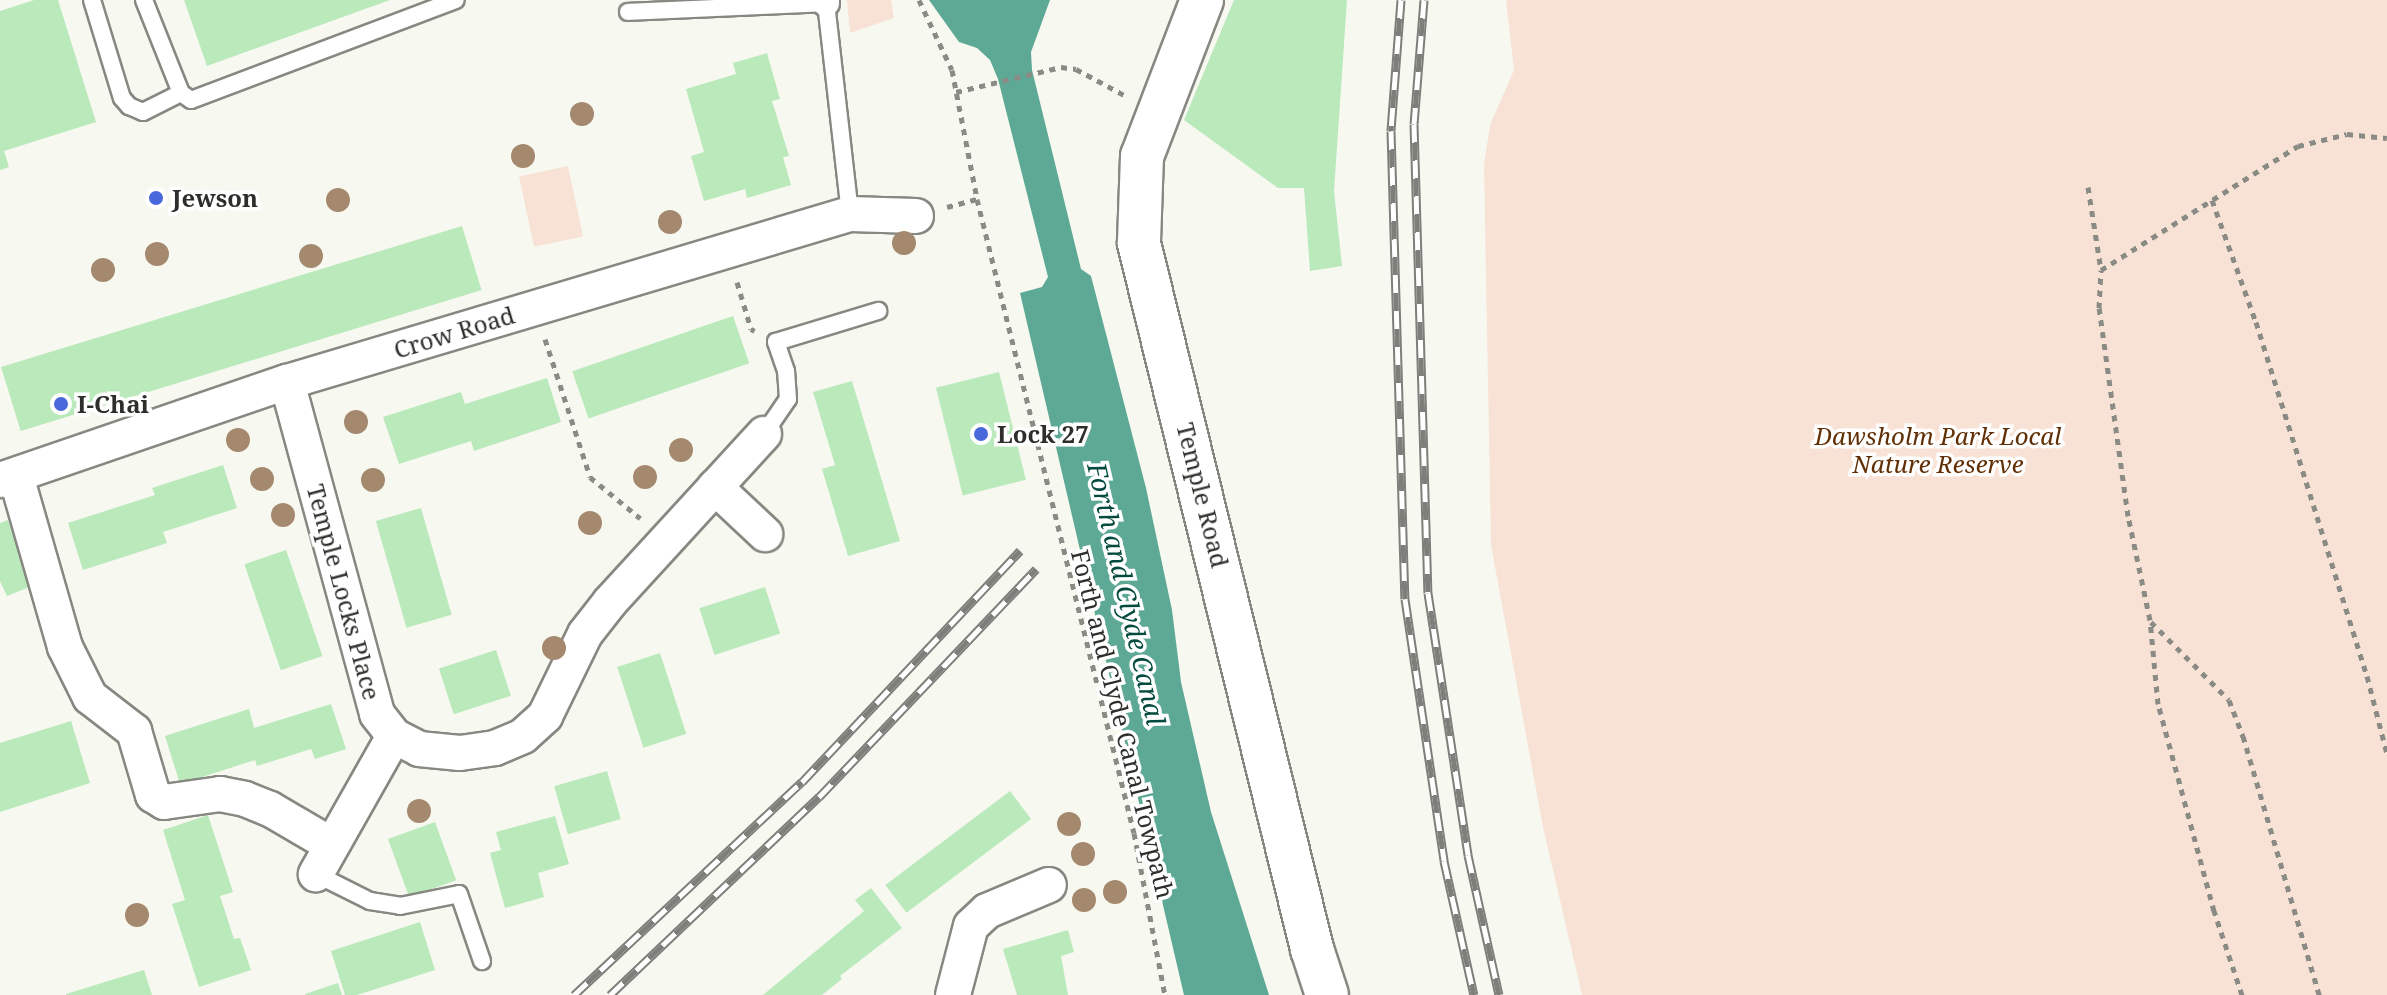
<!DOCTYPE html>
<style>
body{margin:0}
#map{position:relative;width:2387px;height:995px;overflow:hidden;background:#f7f8f0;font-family:"Noto Serif",serif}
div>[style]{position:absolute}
.green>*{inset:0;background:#f8e2d5;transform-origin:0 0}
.water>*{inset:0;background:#5ea996}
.building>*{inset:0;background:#bae9bb;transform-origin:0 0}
.path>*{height:5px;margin-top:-2.5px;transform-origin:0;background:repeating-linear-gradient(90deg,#8b8b86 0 6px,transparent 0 12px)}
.roads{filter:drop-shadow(2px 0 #878881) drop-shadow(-2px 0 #878881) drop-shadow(0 2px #878881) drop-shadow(0 -2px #878881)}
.service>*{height:16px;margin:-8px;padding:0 8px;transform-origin:8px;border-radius:8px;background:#fff}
.pedestrian>*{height:26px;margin:-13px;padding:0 13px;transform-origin:13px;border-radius:13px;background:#fff}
.minor>*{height:34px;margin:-17px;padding:0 17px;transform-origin:17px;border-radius:17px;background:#fff}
.tertiary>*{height:42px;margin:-21px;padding:0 21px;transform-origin:21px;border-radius:21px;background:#fff}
.rail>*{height:9px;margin-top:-4.5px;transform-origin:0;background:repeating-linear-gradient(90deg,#fff 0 18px,#7e7f7a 0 36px);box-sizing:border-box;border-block:2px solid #7e7f7a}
.trees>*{width:24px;height:24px;margin:-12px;border-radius:50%;background:#a4896f}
.dots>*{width:22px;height:22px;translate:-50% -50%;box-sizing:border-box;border:4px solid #fff;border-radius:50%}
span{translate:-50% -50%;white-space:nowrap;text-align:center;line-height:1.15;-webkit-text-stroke:7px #fff;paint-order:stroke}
.poi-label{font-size:24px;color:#2e2e2b;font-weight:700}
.left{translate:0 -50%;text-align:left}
.street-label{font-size:24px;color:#2e2e2b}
.park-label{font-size:24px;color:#612f05;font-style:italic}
.water-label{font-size:26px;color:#054a3e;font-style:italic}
</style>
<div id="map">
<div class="green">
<i style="clip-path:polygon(847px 0,891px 0,894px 18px,850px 33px)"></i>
<i style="clip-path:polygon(1506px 0,2387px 0,2387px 995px,1582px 995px,1543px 827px,1491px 545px,1484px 165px,1490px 125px,1514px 70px)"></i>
<i style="left:568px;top:166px;width:72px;height:50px;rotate:78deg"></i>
</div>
<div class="water">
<i style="clip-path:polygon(929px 0,1050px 0,1031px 52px,1032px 70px,1081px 269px,1091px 276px,1146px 488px,1172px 610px,1181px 682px,1211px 812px,1269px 995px,1184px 995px,1020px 293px,1042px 287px,1048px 277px,998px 79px,990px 60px,977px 48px,959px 42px)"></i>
</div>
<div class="building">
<i style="clip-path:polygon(34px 0,58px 0,96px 122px,4px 151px,9px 167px,0 170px,0 11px)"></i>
<i style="clip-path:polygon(184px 0,390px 0,207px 66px)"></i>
<i style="clip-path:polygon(1234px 0,1347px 0,1334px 191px,1342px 266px,1310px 271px,1304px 188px,1278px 188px,1184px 120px)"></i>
<i style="clip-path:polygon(767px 53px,780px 99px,772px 101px,789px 156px,783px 157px,791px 185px,747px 198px,745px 189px,704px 201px,691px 156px,704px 152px,686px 89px,736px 74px,733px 63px)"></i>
<i style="left:462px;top:226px;width:67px;height:482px;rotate:73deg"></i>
<i style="left:733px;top:316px;width:50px;height:170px;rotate:71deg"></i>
<i style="left:999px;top:372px;width:111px;height:65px;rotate:76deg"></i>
<i style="clip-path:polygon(547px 378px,561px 422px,474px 451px,471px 441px,399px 464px,383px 417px,461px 392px,465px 404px)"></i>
<i style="clip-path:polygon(852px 381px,900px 541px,848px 556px,822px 469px,835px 465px,813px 392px)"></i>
<i style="clip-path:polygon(223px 465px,237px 508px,163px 532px,167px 543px,83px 570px,68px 523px,155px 495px,152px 488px)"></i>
<i style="left:421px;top:508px;width:111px;height:47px;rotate:74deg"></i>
<i style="clip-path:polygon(8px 520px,32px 586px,7px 596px,0 581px,0 523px)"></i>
<i style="left:286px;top:550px;width:112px;height:44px;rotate:71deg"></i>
<i style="left:765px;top:587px;width:49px;height:69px;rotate:72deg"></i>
<i style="left:496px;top:650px;width:48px;height:60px;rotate:72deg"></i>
<i style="left:660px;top:653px;width:85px;height:45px;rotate:72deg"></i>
<i style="clip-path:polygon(331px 704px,346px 749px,315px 759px,311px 749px,257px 766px,255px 760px,180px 784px,165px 736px,249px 709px,254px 728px)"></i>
<i style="clip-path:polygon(71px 721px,90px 783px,0 812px,0 743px)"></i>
<i style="left:607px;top:771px;width:50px;height:55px;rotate:74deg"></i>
<i style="left:1010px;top:791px;width:35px;height:156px;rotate:53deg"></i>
<i style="clip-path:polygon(208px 815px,233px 892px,220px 896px,234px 939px,240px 938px,251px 970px,199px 987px,172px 904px,185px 900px,163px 830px)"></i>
<i style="clip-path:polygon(555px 816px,569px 864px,538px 873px,544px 897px,505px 908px,490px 853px,501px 850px,496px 832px)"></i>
<i style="left:435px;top:822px;width:62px;height:50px;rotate:70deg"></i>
<i style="clip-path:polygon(871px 888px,902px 928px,840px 976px,842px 979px,822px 995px,763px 995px,864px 911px,855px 900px)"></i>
<i style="clip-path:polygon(420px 922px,435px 970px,357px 995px,345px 995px,331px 951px)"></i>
<i style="clip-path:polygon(1068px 930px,1074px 952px,1061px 956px,1068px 995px,1017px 995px,1003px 949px)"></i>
<i style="clip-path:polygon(144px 970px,152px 995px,66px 995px,66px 994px)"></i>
<i style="clip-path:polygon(338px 983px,342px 995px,305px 995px,305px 994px)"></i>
</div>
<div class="path">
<i style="left:919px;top:0;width:77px;rotate:64.8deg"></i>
<i style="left:952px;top:70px;width:131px;rotate:79deg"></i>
<i style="left:977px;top:199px;width:653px;rotate:76.09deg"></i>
<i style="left:1134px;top:833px;width:165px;rotate:79.2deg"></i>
<i style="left:956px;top:92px;width:108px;rotate:-13.4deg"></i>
<i style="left:1061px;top:67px;width:15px;rotate:8deg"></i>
<i style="left:1076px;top:69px;width:57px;rotate:28.4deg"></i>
<i style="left:2088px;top:187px;width:84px;rotate:81.1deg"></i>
<i style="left:2212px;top:200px;width:130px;rotate:70.2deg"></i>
<i style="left:2256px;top:322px;width:371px;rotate:72.6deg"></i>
<i style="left:2367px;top:676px;width:81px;rotate:75.6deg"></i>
<i style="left:947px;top:207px;width:31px;rotate:-15deg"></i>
<i style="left:737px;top:282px;width:49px;rotate:73.4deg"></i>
<i style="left:751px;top:329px;width:4px;rotate:27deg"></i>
<i style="left:545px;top:339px;width:145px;rotate:71.9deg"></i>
<i style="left:590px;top:477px;width:65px;rotate:39.4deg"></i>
<i style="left:2151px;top:622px;width:110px;rotate:45deg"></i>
<i style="left:2229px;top:700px;width:39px;rotate:69deg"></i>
<i style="left:2243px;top:736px;width:270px;rotate:73.6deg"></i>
<i style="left:2242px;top:995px;width:89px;rotate:-108.4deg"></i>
<i style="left:2214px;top:911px;width:214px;rotate:-105.1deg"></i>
<i style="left:2158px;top:704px;width:84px;rotate:-95.4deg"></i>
<i style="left:2150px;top:620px;width:106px;rotate:-101.9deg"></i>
<i style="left:2128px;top:516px;width:210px;rotate:-97.9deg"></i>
<i style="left:2099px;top:308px;width:38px;rotate:-87deg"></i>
<i style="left:2101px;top:270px;width:233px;rotate:-32.2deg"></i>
<i style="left:2298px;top:146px;width:50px;rotate:-13.8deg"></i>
<i style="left:2347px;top:134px;width:40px;rotate:5.7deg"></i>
</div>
<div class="roads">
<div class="service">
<i style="left:92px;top:0;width:102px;rotate:73deg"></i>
<i style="left:122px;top:98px;width:11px;rotate:49deg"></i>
<i style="left:129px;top:106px;width:15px;rotate:23deg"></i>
<i style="left:143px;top:112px;width:42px;rotate:-26.6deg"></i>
<i style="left:144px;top:0;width:100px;rotate:68.3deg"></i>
<i style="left:181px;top:93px;width:12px;rotate:35deg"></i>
<i style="left:191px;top:100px;width:283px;rotate:-20.7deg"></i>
<i style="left:628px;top:12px;width:198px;rotate:-2.6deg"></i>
<i style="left:826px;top:3px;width:212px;rotate:83.5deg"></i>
<i style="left:764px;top:434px;width:42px;rotate:-55.6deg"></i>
<i style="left:788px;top:399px;width:28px;rotate:-94deg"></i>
<i style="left:786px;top:371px;width:31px;rotate:-109deg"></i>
<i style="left:776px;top:342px;width:107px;rotate:-16.9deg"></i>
<i style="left:316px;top:874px;width:60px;rotate:26.6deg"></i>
<i style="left:370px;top:901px;width:30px;rotate:9deg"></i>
<i style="left:400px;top:906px;width:60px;rotate:-11.5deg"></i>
<i style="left:459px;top:894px;width:71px;rotate:71.1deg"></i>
</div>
<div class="pedestrian">
<i style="left:826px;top:0;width:3px;rotate:90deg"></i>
</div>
<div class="minor">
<i style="left:287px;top:382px;width:344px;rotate:74.8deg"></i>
<i style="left:377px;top:714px;width:28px;rotate:52deg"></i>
<i style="left:394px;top:736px;width:159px;rotate:119.5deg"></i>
<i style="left:16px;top:476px;width:178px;rotate:74deg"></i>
<i style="left:65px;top:647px;width:56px;rotate:63.4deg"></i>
<i style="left:90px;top:697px;width:56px;rotate:37.7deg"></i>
<i style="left:134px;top:731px;width:67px;rotate:73.5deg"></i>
<i style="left:153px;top:795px;width:13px;rotate:32deg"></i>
<i style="left:164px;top:802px;width:57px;rotate:-8.1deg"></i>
<i style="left:220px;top:794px;width:25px;rotate:11deg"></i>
<i style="left:245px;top:799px;width:27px;rotate:22deg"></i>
<i style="left:270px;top:809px;width:69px;rotate:30.3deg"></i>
<i style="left:0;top:480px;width:303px;rotate:-18.9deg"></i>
<i style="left:287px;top:382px;width:588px;rotate:-16.62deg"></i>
<i style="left:850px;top:214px;width:66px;rotate:1.7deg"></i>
<i style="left:715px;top:487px;width:69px;rotate:43.2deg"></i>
<i style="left:394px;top:736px;width:28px;rotate:27deg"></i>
<i style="left:419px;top:749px;width:41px;rotate:5.6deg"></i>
<i style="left:460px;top:753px;width:35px;rotate:-8deg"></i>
<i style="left:495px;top:748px;width:30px;rotate:-23deg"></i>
<i style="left:523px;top:736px;width:30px;rotate:-42deg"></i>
<i style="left:545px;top:716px;width:91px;rotate:-64deg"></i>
<i style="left:585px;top:634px;width:41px;rotate:-52deg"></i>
<i style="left:610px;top:602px;width:228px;rotate:-47.5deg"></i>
<i style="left:953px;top:995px;width:71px;rotate:-75.4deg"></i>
<i style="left:971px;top:926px;width:22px;rotate:-43deg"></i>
<i style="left:987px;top:911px;width:67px;rotate:-22.8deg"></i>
</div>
<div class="tertiary">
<i style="left:1202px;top:0;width:167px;rotate:111deg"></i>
<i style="left:1142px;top:156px;width:87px;rotate:92deg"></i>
<i style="left:1139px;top:243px;width:727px;rotate:76.23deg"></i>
<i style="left:1312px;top:949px;width:48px;rotate:71.9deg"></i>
</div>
</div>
<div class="rail">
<i style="left:1401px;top:0;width:131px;rotate:94.4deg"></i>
<i style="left:1391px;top:131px;width:468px;rotate:88.3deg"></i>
<i style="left:1405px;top:599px;width:265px;rotate:81.5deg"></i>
<i style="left:1444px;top:861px;width:137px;rotate:77.4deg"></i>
<i style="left:1424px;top:0;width:124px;rotate:94.6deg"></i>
<i style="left:1414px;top:124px;width:469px;rotate:88.3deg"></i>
<i style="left:1428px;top:593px;width:265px;rotate:81.3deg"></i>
<i style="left:1468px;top:855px;width:143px;rotate:77.5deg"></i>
<i style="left:574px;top:995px;width:312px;rotate:-43.1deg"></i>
<i style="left:802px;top:782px;width:318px;rotate:-46.7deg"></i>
<i style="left:610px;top:995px;width:288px;rotate:-43.5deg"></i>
<i style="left:819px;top:797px;width:315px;rotate:-46.4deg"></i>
</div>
<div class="trees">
<i style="left:582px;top:114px"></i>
<i style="left:523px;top:156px"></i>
<i style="left:338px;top:200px"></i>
<i style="left:670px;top:222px"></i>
<i style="left:904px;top:243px"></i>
<i style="left:157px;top:254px"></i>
<i style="left:311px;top:256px"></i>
<i style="left:103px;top:270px"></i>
<i style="left:356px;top:422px"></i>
<i style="left:238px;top:440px"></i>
<i style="left:681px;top:450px"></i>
<i style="left:645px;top:477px"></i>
<i style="left:262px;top:479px"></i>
<i style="left:373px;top:480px"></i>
<i style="left:283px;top:515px"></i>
<i style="left:590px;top:523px"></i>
<i style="left:554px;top:648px"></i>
<i style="left:419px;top:811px"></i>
<i style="left:1069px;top:824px"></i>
<i style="left:1083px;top:854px"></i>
<i style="left:1115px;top:892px"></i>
<i style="left:1084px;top:900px"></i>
<i style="left:137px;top:915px"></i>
</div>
<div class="dots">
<i style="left:156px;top:198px;background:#4968db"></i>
<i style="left:61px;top:404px;background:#4968db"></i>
<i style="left:981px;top:434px;background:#4968db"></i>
</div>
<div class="poi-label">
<span class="left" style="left:172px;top:198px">Jewson</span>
<span class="left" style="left:77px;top:404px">I-Chai</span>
<span class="left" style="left:997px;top:434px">Lock 27</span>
</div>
<div class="street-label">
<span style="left:454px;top:332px;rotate:-17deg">Crow Road</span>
<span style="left:1203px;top:495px;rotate:76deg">Temple Road</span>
<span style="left:344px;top:592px;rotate:75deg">Temple Locks Place</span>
<span style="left:1123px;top:724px;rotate:76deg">Forth and Clyde Canal Towpath</span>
</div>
<div class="park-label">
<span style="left:1938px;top:450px">Dawsholm Park Local<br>Nature Reserve</span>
</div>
<div class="water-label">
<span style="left:1126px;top:594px;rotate:77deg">Forth and Clyde Canal</span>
</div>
</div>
